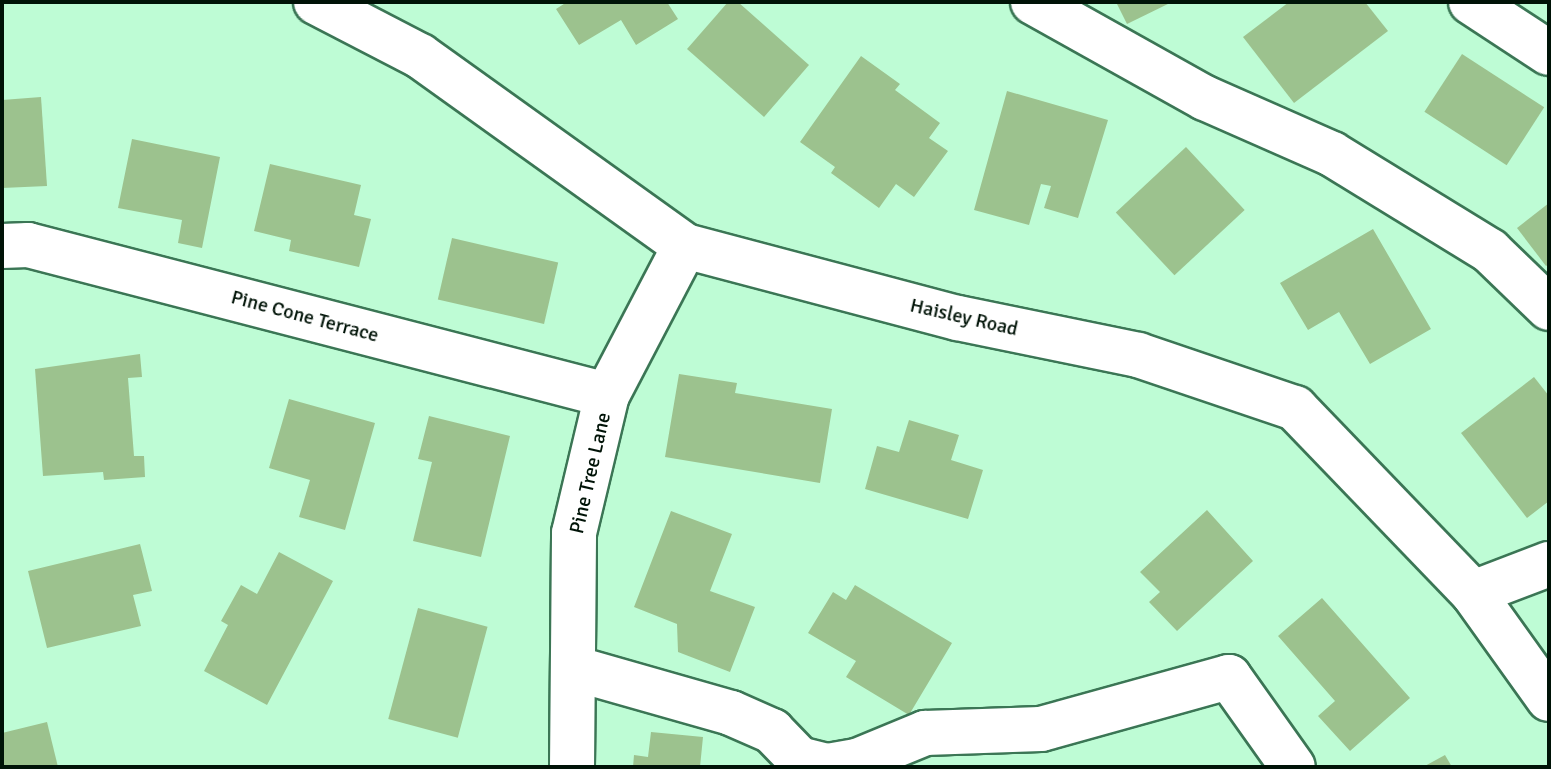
<!DOCTYPE html>
<style>
body{margin:0}
#map{position:relative;width:1551px;height:769px;overflow:hidden;background:#befcd5;font-family:Signika,sans-serif}
div>[style]{position:absolute}
.building>*{inset:0;background:#9cc28e;transform-origin:0 0}
.roads{filter:drop-shadow(2px 0 #3b7655) drop-shadow(-2px 0 #3b7655) drop-shadow(0 2px #3b7655) drop-shadow(0 -2px #3b7655)}
.minor>*{height:44px;margin:-22px;padding:0 22px;transform-origin:22px;border-radius:22px;background:#fff}
span{translate:-50% -50%;white-space:nowrap;text-align:center;line-height:1.15;-webkit-text-stroke:6px #fff;paint-order:stroke}
.street-label{font-size:20px;color:#001307}
.frame{position:absolute;inset:0;border:4px solid #001307;pointer-events:none}
</style>
<div id="map">
<div class="building">
<i style="clip-path:polygon(567px 2px,667px 2px,678px 19px,636px 45px,621px 20px,579px 45px,556px 9px)"></i>
<i style="clip-path:polygon(728px 2px,738px 2px,809px 65px,764px 117px,687px 49px)"></i>
<i style="clip-path:polygon(1116px 2px,1172px 2px,1127px 24px)"></i>
<i style="clip-path:polygon(1289px 2px,1365px 2px,1388px 31px,1294px 103px,1243px 37px)"></i>
<i style="left:1462px;top:54px;width:98px;height:69px;rotate:33deg"></i>
<i style="clip-path:polygon(861px 56px,900px 84px,895px 90px,940px 123px,929px 138px,948px 151px,914px 197px,896px 184px,879px 208px,831px 173px,835px 167px,800px 142px)"></i>
<i style="clip-path:polygon(1007px 91px,1108px 120px,1078px 218px,1044px 208px,1051px 186px,1041px 184px,1029px 225px,974px 210px)"></i>
<i style="clip-path:polygon(41px 97px,47px 186px,2px 188px,2px 100px)"></i>
<i style="clip-path:polygon(132px 139px,220px 157px,202px 248px,178px 243px,182px 220px,118px 208px)"></i>
<i style="left:1186px;top:147px;width:86px;height:96px;rotate:47deg"></i>
<i style="clip-path:polygon(270px 164px,361px 185px,354px 215px,371px 219px,359px 267px,289px 251px,291px 240px,254px 231px)"></i>
<i style="clip-path:polygon(1549px 203px,1549px 264px,1546px 266px,1517px 228px)"></i>
<i style="clip-path:polygon(1373px 229px,1431px 329px,1370px 364px,1339px 312px,1308px 330px,1280px 283px)"></i>
<i style="left:452px;top:238px;width:109px;height:63px;rotate:13deg"></i>
<i style="clip-path:polygon(140px 354px,142px 377px,128px 378px,134px 456px,144px 456px,145px 477px,104px 480px,103px 472px,43px 476px,35px 369px)"></i>
<i style="clip-path:polygon(679px 374px,737px 383px,735px 393px,832px 409px,820px 483px,665px 457px)"></i>
<i style="clip-path:polygon(1534px 377px,1549px 396px,1549px 501px,1527px 518px,1461px 433px)"></i>
<i style="clip-path:polygon(289px 399px,375px 423px,345px 530px,299px 517px,310px 480px,269px 468px)"></i>
<i style="clip-path:polygon(429px 416px,510px 436px,481px 557px,413px 541px,432px 462px,418px 459px)"></i>
<i style="clip-path:polygon(909px 420px,959px 435px,951px 460px,983px 470px,968px 519px,865px 489px,877px 446px,899px 452px)"></i>
<i style="clip-path:polygon(1207px 510px,1253px 561px,1177px 631px,1149px 602px,1160px 592px,1140px 572px)"></i>
<i style="clip-path:polygon(671px 511px,732px 534px,710px 591px,755px 607px,730px 672px,678px 652px,677px 624px,634px 607px)"></i>
<i style="clip-path:polygon(140px 544px,152px 591px,133px 595px,141px 626px,47px 648px,28px 571px)"></i>
<i style="clip-path:polygon(279px 552px,333px 581px,267px 705px,204px 671px,228px 625px,221px 621px,241px 585px,257px 594px)"></i>
<i style="clip-path:polygon(855px 585px,952px 643px,909px 715px,846px 677px,856px 661px,808px 633px,833px 592px,846px 600px)"></i>
<i style="clip-path:polygon(1322px 598px,1410px 698px,1350px 751px,1318px 716px,1335px 701px,1278px 636px)"></i>
<i style="left:418px;top:608px;width:72px;height:115px;rotate:15deg"></i>
<i style="clip-path:polygon(47px 722px,58px 767px,2px 767px,2px 733px)"></i>
<i style="clip-path:polygon(651px 732px,703px 737px,700px 767px,633px 767px,634px 755px,648px 757px)"></i>
<i style="clip-path:polygon(1445px 755px,1452px 767px,1423px 767px)"></i>
</div>
<div class="roads">
<div class="minor">
<i style="left:316px;top:2px;width:117px;rotate:27.4deg"></i>
<i style="left:420px;top:56px;width:326px;rotate:35.6deg"></i>
<i style="left:685px;top:246px;width:282px;rotate:14.8deg"></i>
<i style="left:958px;top:318px;width:184px;rotate:11.6deg"></i>
<i style="left:1138px;top:355px;width:166px;rotate:18.7deg"></i>
<i style="left:1295px;top:408px;width:257px;rotate:46.1deg"></i>
<i style="left:1473px;top:593px;width:130px;rotate:54.4deg"></i>
<i style="left:1033px;top:2px;width:197px;rotate:29.2deg"></i>
<i style="left:1205px;top:98px;width:139px;rotate:23.8deg"></i>
<i style="left:1332px;top:154px;width:185px;rotate:31.5deg"></i>
<i style="left:1490px;top:251px;width:82px;rotate:44deg"></i>
<i style="left:1471px;top:2px;width:93px;rotate:33.2deg"></i>
<i style="left:2px;top:246px;width:26px;rotate:-2deg"></i>
<i style="left:28px;top:245px;width:598px;rotate:14.52deg"></i>
<i style="left:1473px;top:593px;width:81px;rotate:-20.9deg"></i>
<i style="left:573px;top:668px;width:164px;rotate:15.9deg"></i>
<i style="left:731px;top:713px;width:45px;rotate:23.7deg"></i>
<i style="left:772px;top:731px;width:39px;rotate:46deg"></i>
<i style="left:799px;top:759px;width:30px;rotate:14deg"></i>
<i style="left:828px;top:766px;width:29px;rotate:-10deg"></i>
<i style="left:857px;top:761px;width:74px;rotate:-22.4deg"></i>
<i style="left:925px;top:733px;width:116px;rotate:-2deg"></i>
<i style="left:1041px;top:729px;width:195px;rotate:-15.5deg"></i>
<i style="left:1229px;top:677px;width:110px;rotate:54.6deg"></i>
<i style="left:572px;top:767px;width:234px;rotate:-89.5deg"></i>
<i style="left:574px;top:533px;width:142px;rotate:-76.6deg"></i>
<i style="left:607px;top:395px;width:168px;rotate:-62.4deg"></i>
</div>
</div>
<div class="street-label">
<span style="left:305px;top:316px;rotate:15deg">Pine Cone Terrace</span>
<span style="left:964px;top:317px;rotate:13deg">Haisley Road</span>
<span style="left:590px;top:473px;rotate:-77deg">Pine Tree Lane</span>
</div>
<div class="frame"></div>
</div>
